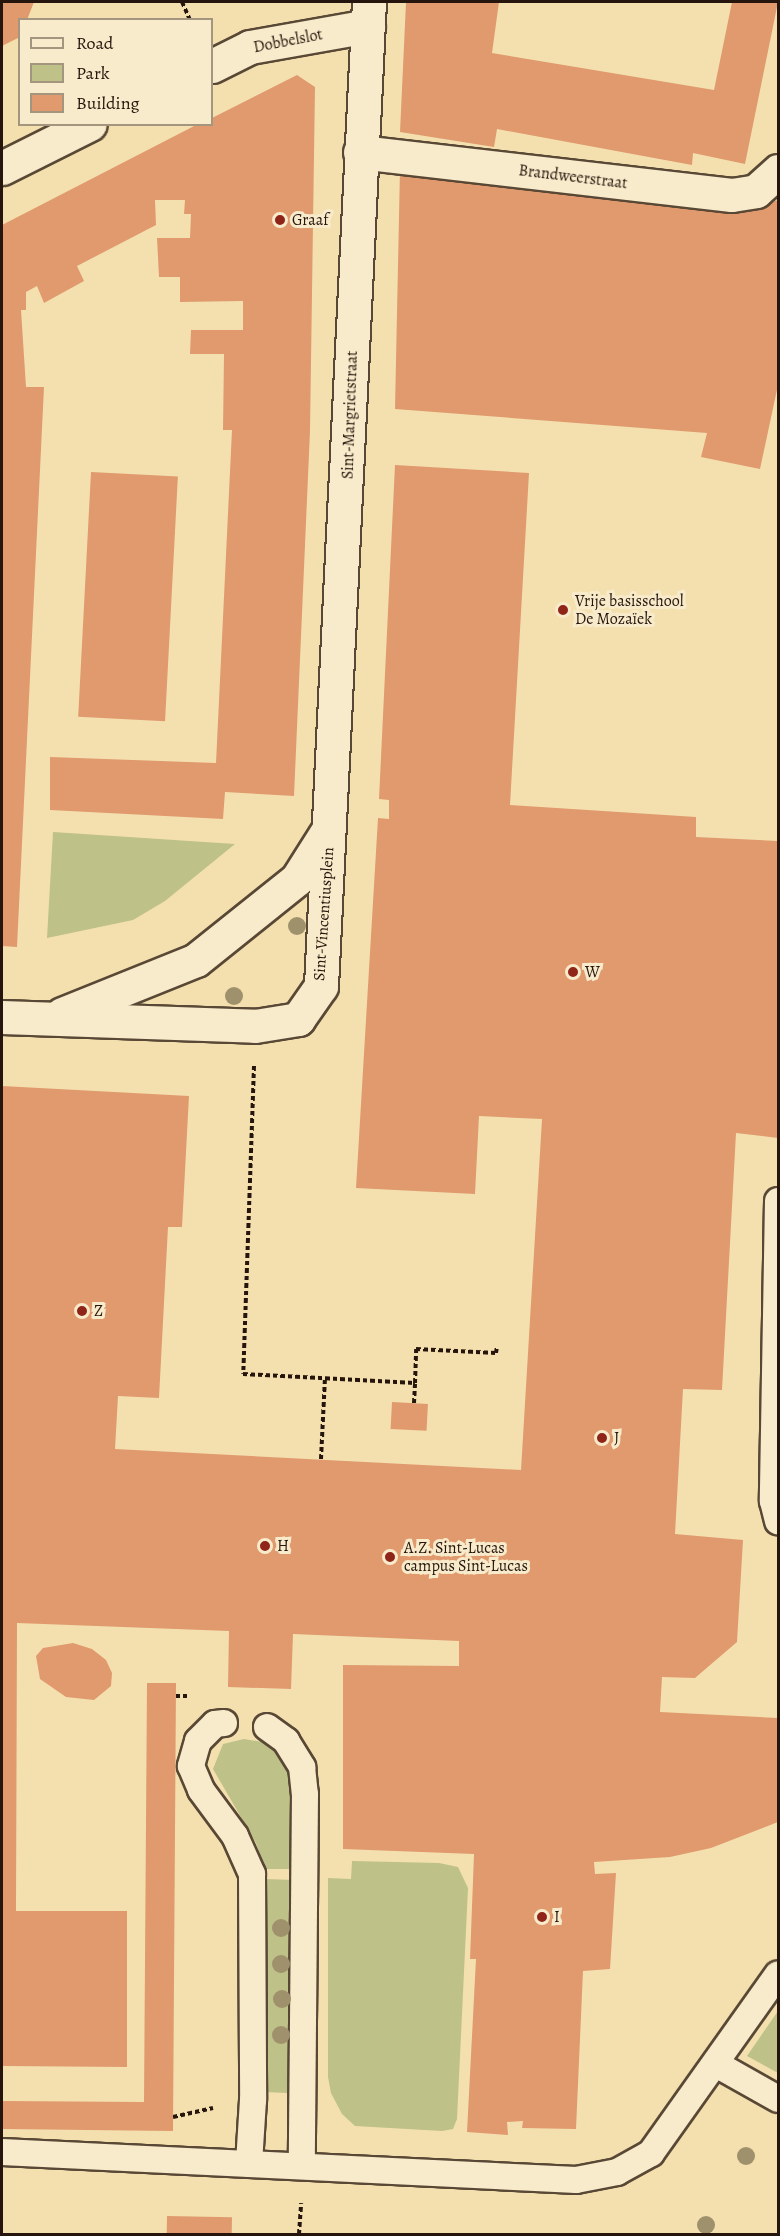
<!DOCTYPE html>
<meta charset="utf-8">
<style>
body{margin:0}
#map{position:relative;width:780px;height:2236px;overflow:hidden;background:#f4e0af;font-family:Alegreya,serif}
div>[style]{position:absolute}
.green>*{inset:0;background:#bec188;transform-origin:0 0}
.building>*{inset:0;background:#e09a6e;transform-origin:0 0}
.path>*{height:4px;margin-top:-2px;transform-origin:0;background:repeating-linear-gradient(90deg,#25150c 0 4.5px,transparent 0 7.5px)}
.roads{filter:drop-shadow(2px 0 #594835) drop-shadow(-2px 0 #594835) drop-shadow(0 2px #594835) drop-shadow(0 -2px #594835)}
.service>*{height:26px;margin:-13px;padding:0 13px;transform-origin:13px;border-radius:13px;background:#f8ebcb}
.pedestrian>*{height:33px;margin:-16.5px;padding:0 16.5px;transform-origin:16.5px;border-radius:16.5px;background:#f8ebcb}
.minor>*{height:33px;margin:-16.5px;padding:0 16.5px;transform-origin:16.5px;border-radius:16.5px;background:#f8ebcb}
.tertiary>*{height:33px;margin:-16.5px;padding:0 16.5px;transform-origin:16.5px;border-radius:16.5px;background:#f8ebcb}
.trees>*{width:18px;height:18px;margin:-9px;border-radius:50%;background:#a0916d}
.dots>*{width:16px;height:16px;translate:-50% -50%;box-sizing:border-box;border:3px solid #f8ebcb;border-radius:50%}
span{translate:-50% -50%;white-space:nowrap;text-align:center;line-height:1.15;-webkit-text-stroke:6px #f8ebcb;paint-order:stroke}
.street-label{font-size:16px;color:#25150c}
.poi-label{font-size:16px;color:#25150c}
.left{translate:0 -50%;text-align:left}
.frame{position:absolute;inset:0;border:3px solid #25150c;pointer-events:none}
.legend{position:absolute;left:18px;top:18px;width:195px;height:108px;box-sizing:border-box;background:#f8ebcb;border:2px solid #a4957f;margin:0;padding:8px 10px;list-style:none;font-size:18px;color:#25150c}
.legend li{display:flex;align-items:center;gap:12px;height:30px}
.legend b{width:30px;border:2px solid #a4957f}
</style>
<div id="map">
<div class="green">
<i style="clip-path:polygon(53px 832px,235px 844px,165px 901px,133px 920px,47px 938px)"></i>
<i style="clip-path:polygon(244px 1739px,275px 1744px,295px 1776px,294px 1869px,265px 1869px,256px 1843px,213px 1769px,223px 1744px)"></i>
<i style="clip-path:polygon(352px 1861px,439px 1863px,458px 1867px,468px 1888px,457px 2119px,453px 2129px,442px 2131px,355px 2126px,342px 2114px,331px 2093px,328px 2077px,328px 1878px,351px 1879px)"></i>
<i style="left:265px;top:1879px;width:30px;height:213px;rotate:2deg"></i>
<i style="clip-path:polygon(778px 2011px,778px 2073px,747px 2056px)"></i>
</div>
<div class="building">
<i style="clip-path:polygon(2px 2px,34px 2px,27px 20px,20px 20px,20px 37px,2px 46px)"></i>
<i style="clip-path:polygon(406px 2px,499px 2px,492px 53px,714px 90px,732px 2px,778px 2px,745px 164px,693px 153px,692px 165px,497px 129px,494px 147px,400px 132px)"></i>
<i style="clip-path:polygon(297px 75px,315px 87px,310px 431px,294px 796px,225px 792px,223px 819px,50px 810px,50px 757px,216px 763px,232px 430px,223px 430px,224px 354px,190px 354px,191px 330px,243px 330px,243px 301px,180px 302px,180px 277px,159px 277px,157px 238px,190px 238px,191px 214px,184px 214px,185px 200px,155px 200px,156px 225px,77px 266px,84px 281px,44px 303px,37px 286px,26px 292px,26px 310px,21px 310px,26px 387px,44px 387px,17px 947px,2px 946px,2px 225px,198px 124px,212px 124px,212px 118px)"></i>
<i style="clip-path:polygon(400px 169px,707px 209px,755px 209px,778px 200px,778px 385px,760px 469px,701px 457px,707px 433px,395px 409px)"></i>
<i style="clip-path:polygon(395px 465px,529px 473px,510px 805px,696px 817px,696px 837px,778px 841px,778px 1138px,736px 1133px,722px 1390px,683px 1389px,675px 1534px,743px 1540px,737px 1642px,695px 1678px,662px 1677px,660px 1712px,778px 1718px,778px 1822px,711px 1848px,670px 1857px,594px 1862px,595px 1874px,616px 1873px,610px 1969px,583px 1971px,576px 2129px,522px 2128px,523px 2121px,507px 2122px,508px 2135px,467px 2132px,476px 1959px,470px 1959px,474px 1854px,343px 1849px,343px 1665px,459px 1666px,459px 1641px,293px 1634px,291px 1689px,228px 1687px,229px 1631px,17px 1623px,16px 1911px,127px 1911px,127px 2067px,2px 2066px,2px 1086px,189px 1096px,182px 1227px,168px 1227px,159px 1398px,118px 1396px,115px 1449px,521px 1470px,542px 1119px,479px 1116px,475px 1194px,356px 1188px,378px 818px,389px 819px,389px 800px,379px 799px)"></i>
<i style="left:91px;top:472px;width:87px;height:245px;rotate:3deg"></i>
<i style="left:392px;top:1402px;width:36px;height:27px;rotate:3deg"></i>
<i style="clip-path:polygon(73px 1643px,92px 1649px,106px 1660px,112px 1673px,111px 1686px,94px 1700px,66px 1697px,40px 1679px,36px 1656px,43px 1648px)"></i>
<i style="clip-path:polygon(147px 1683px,176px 1683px,173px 2131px,2px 2129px,2px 2101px,144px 2102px)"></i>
<i style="left:167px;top:2216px;width:65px;height:18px;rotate:1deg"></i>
</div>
<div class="path">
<i style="left:182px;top:2px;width:20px;rotate:66deg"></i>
<i style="left:254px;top:1066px;width:308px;rotate:92deg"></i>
<i style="left:243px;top:1374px;width:172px;rotate:3deg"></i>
<i style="left:415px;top:1383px;width:34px;rotate:-88deg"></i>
<i style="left:416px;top:1349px;width:80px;rotate:2.9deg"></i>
<i style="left:496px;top:1353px;width:7px;rotate:-82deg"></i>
<i style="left:414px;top:1403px;width:20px;rotate:-87deg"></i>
<i style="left:321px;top:1459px;width:81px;rotate:-87.2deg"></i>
<i style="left:176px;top:1696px;width:11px"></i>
<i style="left:173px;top:2117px;width:41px;rotate:-12.7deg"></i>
<i style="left:299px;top:2234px;width:31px;rotate:-86deg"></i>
</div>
<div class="roads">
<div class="service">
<i style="left:778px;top:1201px;width:300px;rotate:91deg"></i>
<i style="left:773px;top:1501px;width:21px;rotate:76deg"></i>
<i style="left:224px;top:1723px;width:9px;rotate:174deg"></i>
<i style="left:215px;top:1724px;width:24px;rotate:135deg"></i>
<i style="left:198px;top:1741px;width:26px;rotate:106deg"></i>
<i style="left:191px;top:1766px;width:26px;rotate:67deg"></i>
<i style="left:201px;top:1790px;width:57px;rotate:53.5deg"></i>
<i style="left:235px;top:1836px;width:42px;rotate:65.9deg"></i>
<i style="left:252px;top:1874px;width:226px;rotate:89.7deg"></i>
<i style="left:253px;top:2100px;width:64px;rotate:93.6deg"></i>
<i style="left:267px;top:1727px;width:24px;rotate:36deg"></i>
<i style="left:286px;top:1741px;width:31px;rotate:58deg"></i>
<i style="left:302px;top:1767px;width:27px;rotate:84deg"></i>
<i style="left:305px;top:1794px;width:372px;rotate:90.5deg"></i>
<i style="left:716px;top:2064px;width:71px;rotate:29.4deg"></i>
<i style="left:2px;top:2152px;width:575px;rotate:2.79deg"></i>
<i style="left:576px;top:2180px;width:42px;rotate:-11deg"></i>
<i style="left:617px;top:2172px;width:39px;rotate:-29deg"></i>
<i style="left:651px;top:2153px;width:219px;rotate:-54.6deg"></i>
</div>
<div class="pedestrian">
<i style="left:360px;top:152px;width:374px;rotate:6.6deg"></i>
<i style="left:732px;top:195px;width:24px;rotate:-9deg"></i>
<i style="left:756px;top:191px;width:30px;rotate:-42deg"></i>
</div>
<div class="minor">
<i style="left:212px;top:66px;width:42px;rotate:-26.6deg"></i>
<i style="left:250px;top:47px;width:120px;rotate:-10.1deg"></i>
<i style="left:2px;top:168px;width:98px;rotate:-26.6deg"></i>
</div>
<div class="tertiary">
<i style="left:62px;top:1014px;width:144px;rotate:-21.9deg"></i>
<i style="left:196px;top:960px;width:129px;rotate:-38.7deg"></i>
<i style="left:297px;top:879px;width:58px;rotate:-57.7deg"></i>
<i style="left:2px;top:1017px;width:253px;rotate:2deg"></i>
<i style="left:255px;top:1026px;width:44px;rotate:-9.2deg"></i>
<i style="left:298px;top:1019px;width:40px;rotate:-55.1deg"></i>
<i style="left:321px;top:986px;width:985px;rotate:-87.21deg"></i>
</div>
</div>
<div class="trees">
<i style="left:297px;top:926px"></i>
<i style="left:234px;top:996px"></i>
<i style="left:281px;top:1928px"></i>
<i style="left:281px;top:1964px"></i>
<i style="left:282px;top:1999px"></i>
<i style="left:281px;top:2035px"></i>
<i style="left:746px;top:2156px"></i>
<i style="left:706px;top:2225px"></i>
</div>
<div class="dots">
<i style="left:280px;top:220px;background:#8f2418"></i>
<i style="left:563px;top:610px;background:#8f2418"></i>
<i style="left:573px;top:972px;background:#8f2418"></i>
<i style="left:82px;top:1311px;background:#8f2418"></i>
<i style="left:602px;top:1438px;background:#8f2418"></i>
<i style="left:265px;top:1546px;background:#8f2418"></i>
<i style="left:390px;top:1557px;background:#8f2418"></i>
<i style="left:542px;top:1917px;background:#8f2418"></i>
</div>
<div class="street-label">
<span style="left:288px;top:41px;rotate:-11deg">Dobbelslot</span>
<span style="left:573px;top:177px;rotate:7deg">Brandweerstraat</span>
<span style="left:350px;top:415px;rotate:-88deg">Sint-Margrietstraat</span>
<span style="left:324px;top:914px;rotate:-86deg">Sint-Vincentiusplein</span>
</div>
<div class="poi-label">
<span class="left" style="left:292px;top:220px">Graaf</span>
<span class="left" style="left:575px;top:610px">Vrije basisschool<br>De Mozaïek</span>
<span class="left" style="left:585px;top:972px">W</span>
<span class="left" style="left:94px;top:1311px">Z</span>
<span class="left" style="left:614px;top:1438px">J</span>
<span class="left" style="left:277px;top:1546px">H</span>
<span class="left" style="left:404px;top:1557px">A.Z. Sint-Lucas<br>campus Sint-Lucas</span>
<span class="left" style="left:554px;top:1917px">I</span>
</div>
<div class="frame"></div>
<ul class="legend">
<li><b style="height:8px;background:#f8ebcb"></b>Road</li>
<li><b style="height:16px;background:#bec188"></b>Park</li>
<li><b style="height:16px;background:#e09a6e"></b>Building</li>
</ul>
</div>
